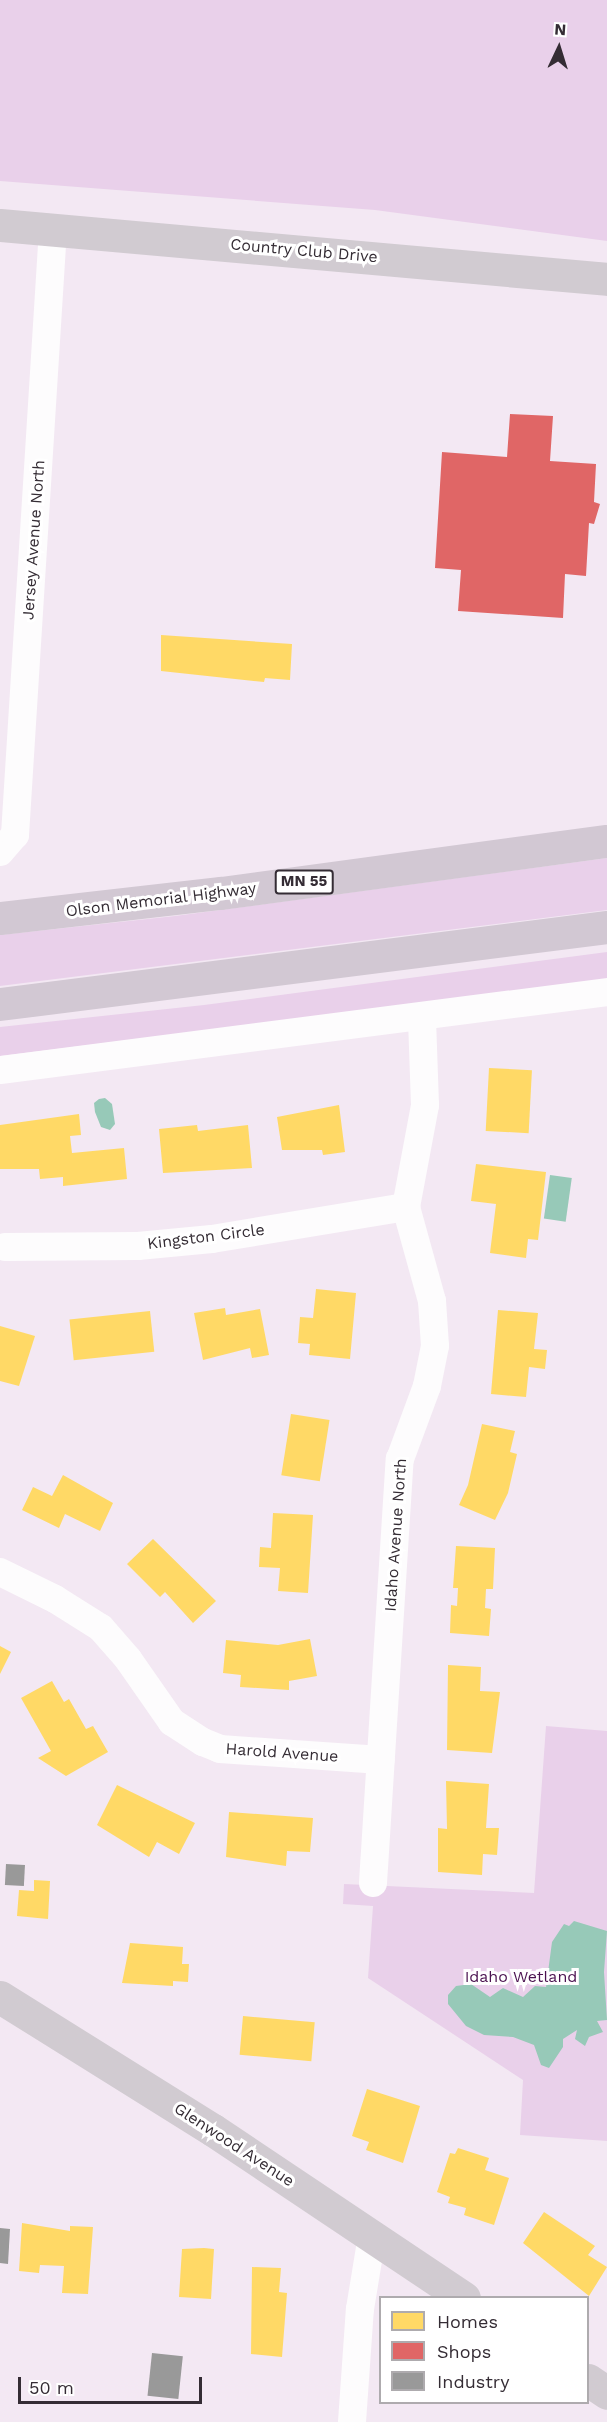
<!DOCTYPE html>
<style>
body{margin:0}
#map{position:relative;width:607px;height:2422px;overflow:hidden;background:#f3e8f3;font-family:"Work Sans",sans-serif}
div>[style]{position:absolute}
.green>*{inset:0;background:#e9d0ea}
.water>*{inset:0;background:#97c9b8;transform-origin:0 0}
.homes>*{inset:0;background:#ffd966;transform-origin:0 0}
.shops>*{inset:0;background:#e06666}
.industry>*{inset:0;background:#999;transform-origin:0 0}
.street>*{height:28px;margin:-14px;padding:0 14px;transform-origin:14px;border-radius:14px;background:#fdfcfd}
.secondary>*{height:33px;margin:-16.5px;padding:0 16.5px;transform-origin:16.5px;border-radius:16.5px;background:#d1cbd1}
.highway>*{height:33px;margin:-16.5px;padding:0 16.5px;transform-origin:16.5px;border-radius:16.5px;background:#d2c8d3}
span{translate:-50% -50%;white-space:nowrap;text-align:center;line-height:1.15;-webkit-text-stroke:6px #fff;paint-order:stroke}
.shield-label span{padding:2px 4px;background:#fff;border:2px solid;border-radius:4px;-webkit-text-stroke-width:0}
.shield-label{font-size:15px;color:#342c34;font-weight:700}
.street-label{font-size:16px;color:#342c34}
.park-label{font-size:16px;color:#4b1250}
.legend{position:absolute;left:379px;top:2296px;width:210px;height:108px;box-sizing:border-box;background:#fff;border:2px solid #aeabae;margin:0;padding:8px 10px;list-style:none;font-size:18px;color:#342c34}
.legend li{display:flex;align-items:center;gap:12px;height:30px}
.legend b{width:30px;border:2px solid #aeabae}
.north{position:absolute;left:529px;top:18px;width:60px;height:60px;-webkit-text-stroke:4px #fff;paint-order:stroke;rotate:4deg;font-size:16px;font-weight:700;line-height:24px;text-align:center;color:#342c34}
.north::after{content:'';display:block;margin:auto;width:21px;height:27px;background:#342c34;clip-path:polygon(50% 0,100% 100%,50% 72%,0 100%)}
.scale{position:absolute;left:18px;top:2377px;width:184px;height:27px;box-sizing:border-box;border:3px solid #342c34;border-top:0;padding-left:8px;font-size:18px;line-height:21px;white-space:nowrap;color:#342c34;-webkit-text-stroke:4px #fff;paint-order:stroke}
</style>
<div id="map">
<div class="green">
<i style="clip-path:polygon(0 0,607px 0,607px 241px,375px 210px,0 181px)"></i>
<i style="clip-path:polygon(607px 858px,607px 910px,0 986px,0 935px,175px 916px)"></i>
<i style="clip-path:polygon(607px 952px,607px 981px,0 1056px,0 1027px,204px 1005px)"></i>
<i style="clip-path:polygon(546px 1726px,607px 1731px,607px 2141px,520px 2135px,523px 2080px,368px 1978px,373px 1906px,343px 1904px,344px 1884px,534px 1893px)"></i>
</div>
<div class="water">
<i style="clip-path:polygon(99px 1099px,105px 1098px,112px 1104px,115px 1124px,110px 1130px,101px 1127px,95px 1112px,94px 1103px)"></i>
<i style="left:550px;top:1175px;width:22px;height:44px;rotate:8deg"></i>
<i style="clip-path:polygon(574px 1921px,607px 1931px,604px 1972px,607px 2020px,597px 2021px,603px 2032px,589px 2037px,585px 2046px,575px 2039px,577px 2030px,563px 2039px,563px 2047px,549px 2068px,541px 2065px,534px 2045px,513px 2037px,484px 2035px,466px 2026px,448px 2004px,448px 1995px,456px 1986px,471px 1984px,490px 1997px,503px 1988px,523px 1997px,535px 1986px,546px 1987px,552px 1942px,564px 1924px,569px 1926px)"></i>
</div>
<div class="homes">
<i style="clip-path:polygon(161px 635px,292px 644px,290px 680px,265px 678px,264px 682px,161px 671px)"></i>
<i style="left:489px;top:1068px;width:43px;height:63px;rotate:3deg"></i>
<i style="clip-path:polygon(339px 1105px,345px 1152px,323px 1155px,322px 1150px,282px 1150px,277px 1117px)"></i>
<i style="clip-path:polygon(79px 1114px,81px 1135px,70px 1136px,72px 1153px,124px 1148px,127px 1179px,63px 1186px,63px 1177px,40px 1179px,39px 1169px,0 1169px,0 1125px)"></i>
<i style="clip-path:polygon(197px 1125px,198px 1131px,248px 1125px,252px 1168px,163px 1173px,159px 1129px)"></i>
<i style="clip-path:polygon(476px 1164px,546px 1172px,538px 1240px,528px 1239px,526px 1258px,490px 1253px,496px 1204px,471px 1201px)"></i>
<i style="clip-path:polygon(316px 1289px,356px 1293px,350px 1359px,309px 1355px,310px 1344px,298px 1343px,300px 1317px,313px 1318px)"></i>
<i style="clip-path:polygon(225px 1308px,226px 1315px,260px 1309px,269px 1355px,252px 1358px,250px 1348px,203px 1360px,194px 1313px)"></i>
<i style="clip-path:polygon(498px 1310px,538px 1313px,534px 1349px,547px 1350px,545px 1369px,529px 1367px,526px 1397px,491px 1394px)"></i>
<i style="left:150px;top:1311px;width:41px;height:81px;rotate:84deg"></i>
<i style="clip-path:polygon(0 1326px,35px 1336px,19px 1386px,0 1381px)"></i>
<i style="left:291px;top:1414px;width:39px;height:62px;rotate:9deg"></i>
<i style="clip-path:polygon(482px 1424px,515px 1431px,510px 1452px,517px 1454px,508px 1493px,495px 1520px,459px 1505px,468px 1485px)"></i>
<i style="clip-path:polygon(63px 1475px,113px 1503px,100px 1531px,65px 1514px,59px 1528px,22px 1510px,33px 1487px,52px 1496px)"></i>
<i style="clip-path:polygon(273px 1513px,313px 1515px,308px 1593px,278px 1591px,280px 1568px,259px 1567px,260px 1547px,271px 1548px)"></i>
<i style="clip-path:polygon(153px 1539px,216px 1601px,193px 1623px,165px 1592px,160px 1597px,127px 1564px)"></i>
<i style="clip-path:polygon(456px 1546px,495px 1548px,493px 1589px,486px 1589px,485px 1608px,491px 1609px,489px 1636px,450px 1633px,451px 1605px,457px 1606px,458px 1588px,453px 1588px)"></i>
<i style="clip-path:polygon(310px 1639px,317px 1676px,289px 1681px,289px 1690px,240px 1687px,241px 1675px,223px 1673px,226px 1640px,278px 1645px)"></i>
<i style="clip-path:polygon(0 1646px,11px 1652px,0 1674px)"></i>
<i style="clip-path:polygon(448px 1665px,481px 1667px,480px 1691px,500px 1692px,492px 1753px,447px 1750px)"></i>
<i style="clip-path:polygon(52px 1681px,64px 1702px,69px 1699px,86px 1729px,93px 1726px,108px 1752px,66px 1776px,38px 1758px,51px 1751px,21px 1698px)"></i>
<i style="clip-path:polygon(446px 1781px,489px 1784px,486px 1828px,499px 1828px,497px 1855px,483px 1854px,482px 1875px,438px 1872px,438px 1828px,447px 1829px)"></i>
<i style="clip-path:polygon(117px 1785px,195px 1823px,179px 1854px,157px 1842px,149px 1857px,97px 1825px)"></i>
<i style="clip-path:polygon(229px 1812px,313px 1818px,310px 1852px,287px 1851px,286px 1866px,226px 1857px)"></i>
<i style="clip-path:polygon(34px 1880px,50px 1881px,48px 1919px,17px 1916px,19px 1890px,34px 1891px)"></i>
<i style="clip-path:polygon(130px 1943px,183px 1947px,182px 1964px,189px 1964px,188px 1982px,173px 1981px,173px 1986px,122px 1983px)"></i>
<i style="left:243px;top:2016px;width:72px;height:39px;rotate:5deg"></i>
<i style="clip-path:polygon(367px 2089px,420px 2106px,403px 2163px,366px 2150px,369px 2142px,352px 2136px)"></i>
<i style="clip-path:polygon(458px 2148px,489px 2158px,485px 2170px,509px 2178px,494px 2225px,464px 2215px,466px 2208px,448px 2203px,450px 2197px,437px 2192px,450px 2153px,455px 2154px)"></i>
<i style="clip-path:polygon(544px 2212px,595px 2246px,588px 2255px,607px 2267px,589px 2296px,523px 2243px)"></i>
<i style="clip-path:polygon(22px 2223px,70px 2231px,70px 2226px,93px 2227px,88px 2294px,62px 2293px,64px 2266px,40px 2265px,39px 2273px,19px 2271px)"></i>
<i style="clip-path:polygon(204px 2248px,214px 2249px,211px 2299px,179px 2297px,182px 2249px)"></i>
<i style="clip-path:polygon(252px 2267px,281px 2268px,279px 2292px,287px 2293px,282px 2357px,251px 2354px)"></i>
</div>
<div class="shops">
<i style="clip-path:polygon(510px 414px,553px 416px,550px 461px,596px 464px,594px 502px,600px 504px,594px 524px,589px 523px,586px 576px,565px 574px,563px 618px,458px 611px,461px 570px,435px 568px,442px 452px,507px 457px)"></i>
</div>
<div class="industry">
<i style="left:6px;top:1864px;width:19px;height:21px;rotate:3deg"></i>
<i style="clip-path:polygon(0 2228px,10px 2229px,8px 2264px,0 2263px)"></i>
<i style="left:152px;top:2353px;width:31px;height:43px;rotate:6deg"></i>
</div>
<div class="street">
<i style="left:0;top:852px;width:23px;rotate:-49deg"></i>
<i style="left:15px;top:835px;width:607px;rotate:-86.41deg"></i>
<i style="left:0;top:1070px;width:612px;rotate:-7.32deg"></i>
<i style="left:5px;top:1247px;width:133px;rotate:-0.4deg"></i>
<i style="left:138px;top:1246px;width:74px;rotate:-5.4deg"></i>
<i style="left:212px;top:1239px;width:197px;rotate:-9.4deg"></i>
<i style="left:0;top:1572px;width:61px;rotate:26.1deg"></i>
<i style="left:55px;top:1599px;width:54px;rotate:32.2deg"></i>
<i style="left:101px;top:1628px;width:41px;rotate:48.9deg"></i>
<i style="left:128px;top:1659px;width:77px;rotate:55.1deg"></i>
<i style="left:172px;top:1722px;width:37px;rotate:33deg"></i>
<i style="left:203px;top:1742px;width:18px;rotate:22deg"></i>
<i style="left:220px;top:1749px;width:161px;rotate:3.9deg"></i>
<i style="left:373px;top:1883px;width:425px;rotate:-86.4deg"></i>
<i style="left:400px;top:1459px;width:78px;rotate:-69.7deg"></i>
<i style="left:427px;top:1386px;width:41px;rotate:-78.7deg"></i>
<i style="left:435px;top:1346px;width:45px;rotate:-93.8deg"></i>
<i style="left:432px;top:1301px;width:98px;rotate:-105.5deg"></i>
<i style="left:406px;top:1207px;width:104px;rotate:-79.4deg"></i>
<i style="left:425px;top:1105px;width:87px;rotate:-92deg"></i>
<i style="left:352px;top:2422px;width:113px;rotate:-86deg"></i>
<i style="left:360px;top:2309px;width:74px;rotate:-80.7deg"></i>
</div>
<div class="secondary">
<i style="left:0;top:225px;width:609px;rotate:5.08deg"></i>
<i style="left:0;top:1997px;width:251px;rotate:32deg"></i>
<i style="left:213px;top:2130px;width:302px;rotate:33.8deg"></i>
<i style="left:588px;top:2380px;width:23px;rotate:34deg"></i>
</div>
<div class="highway">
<i style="left:0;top:918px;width:222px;rotate:-6.5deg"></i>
<i style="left:221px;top:893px;width:389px;rotate:-7.7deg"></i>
<i style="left:0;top:1004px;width:612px;rotate:-7.23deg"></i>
</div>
<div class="shield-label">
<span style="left:304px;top:882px">MN 55</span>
</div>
<div class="street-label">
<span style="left:304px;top:251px;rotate:5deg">Country Club Drive</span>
<span style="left:34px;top:540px;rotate:-86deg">Jersey Avenue North</span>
<span style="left:161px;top:900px;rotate:-7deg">Olson Memorial Highway</span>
<span style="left:206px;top:1237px;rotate:-7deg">Kingston Circle</span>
<span style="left:396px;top:1535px;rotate:-86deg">Idaho Avenue North</span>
<span style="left:282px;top:1753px;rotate:4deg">Harold Avenue</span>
<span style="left:234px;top:2145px;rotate:33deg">Glenwood Avenue</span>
</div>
<div class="park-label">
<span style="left:521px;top:1977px">Idaho Wetland</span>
</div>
<ul class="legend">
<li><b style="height:16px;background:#ffd966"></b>Homes</li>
<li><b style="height:16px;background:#e06666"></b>Shops</li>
<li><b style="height:16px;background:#999"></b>Industry</li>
</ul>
<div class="north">N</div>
<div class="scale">50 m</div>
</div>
